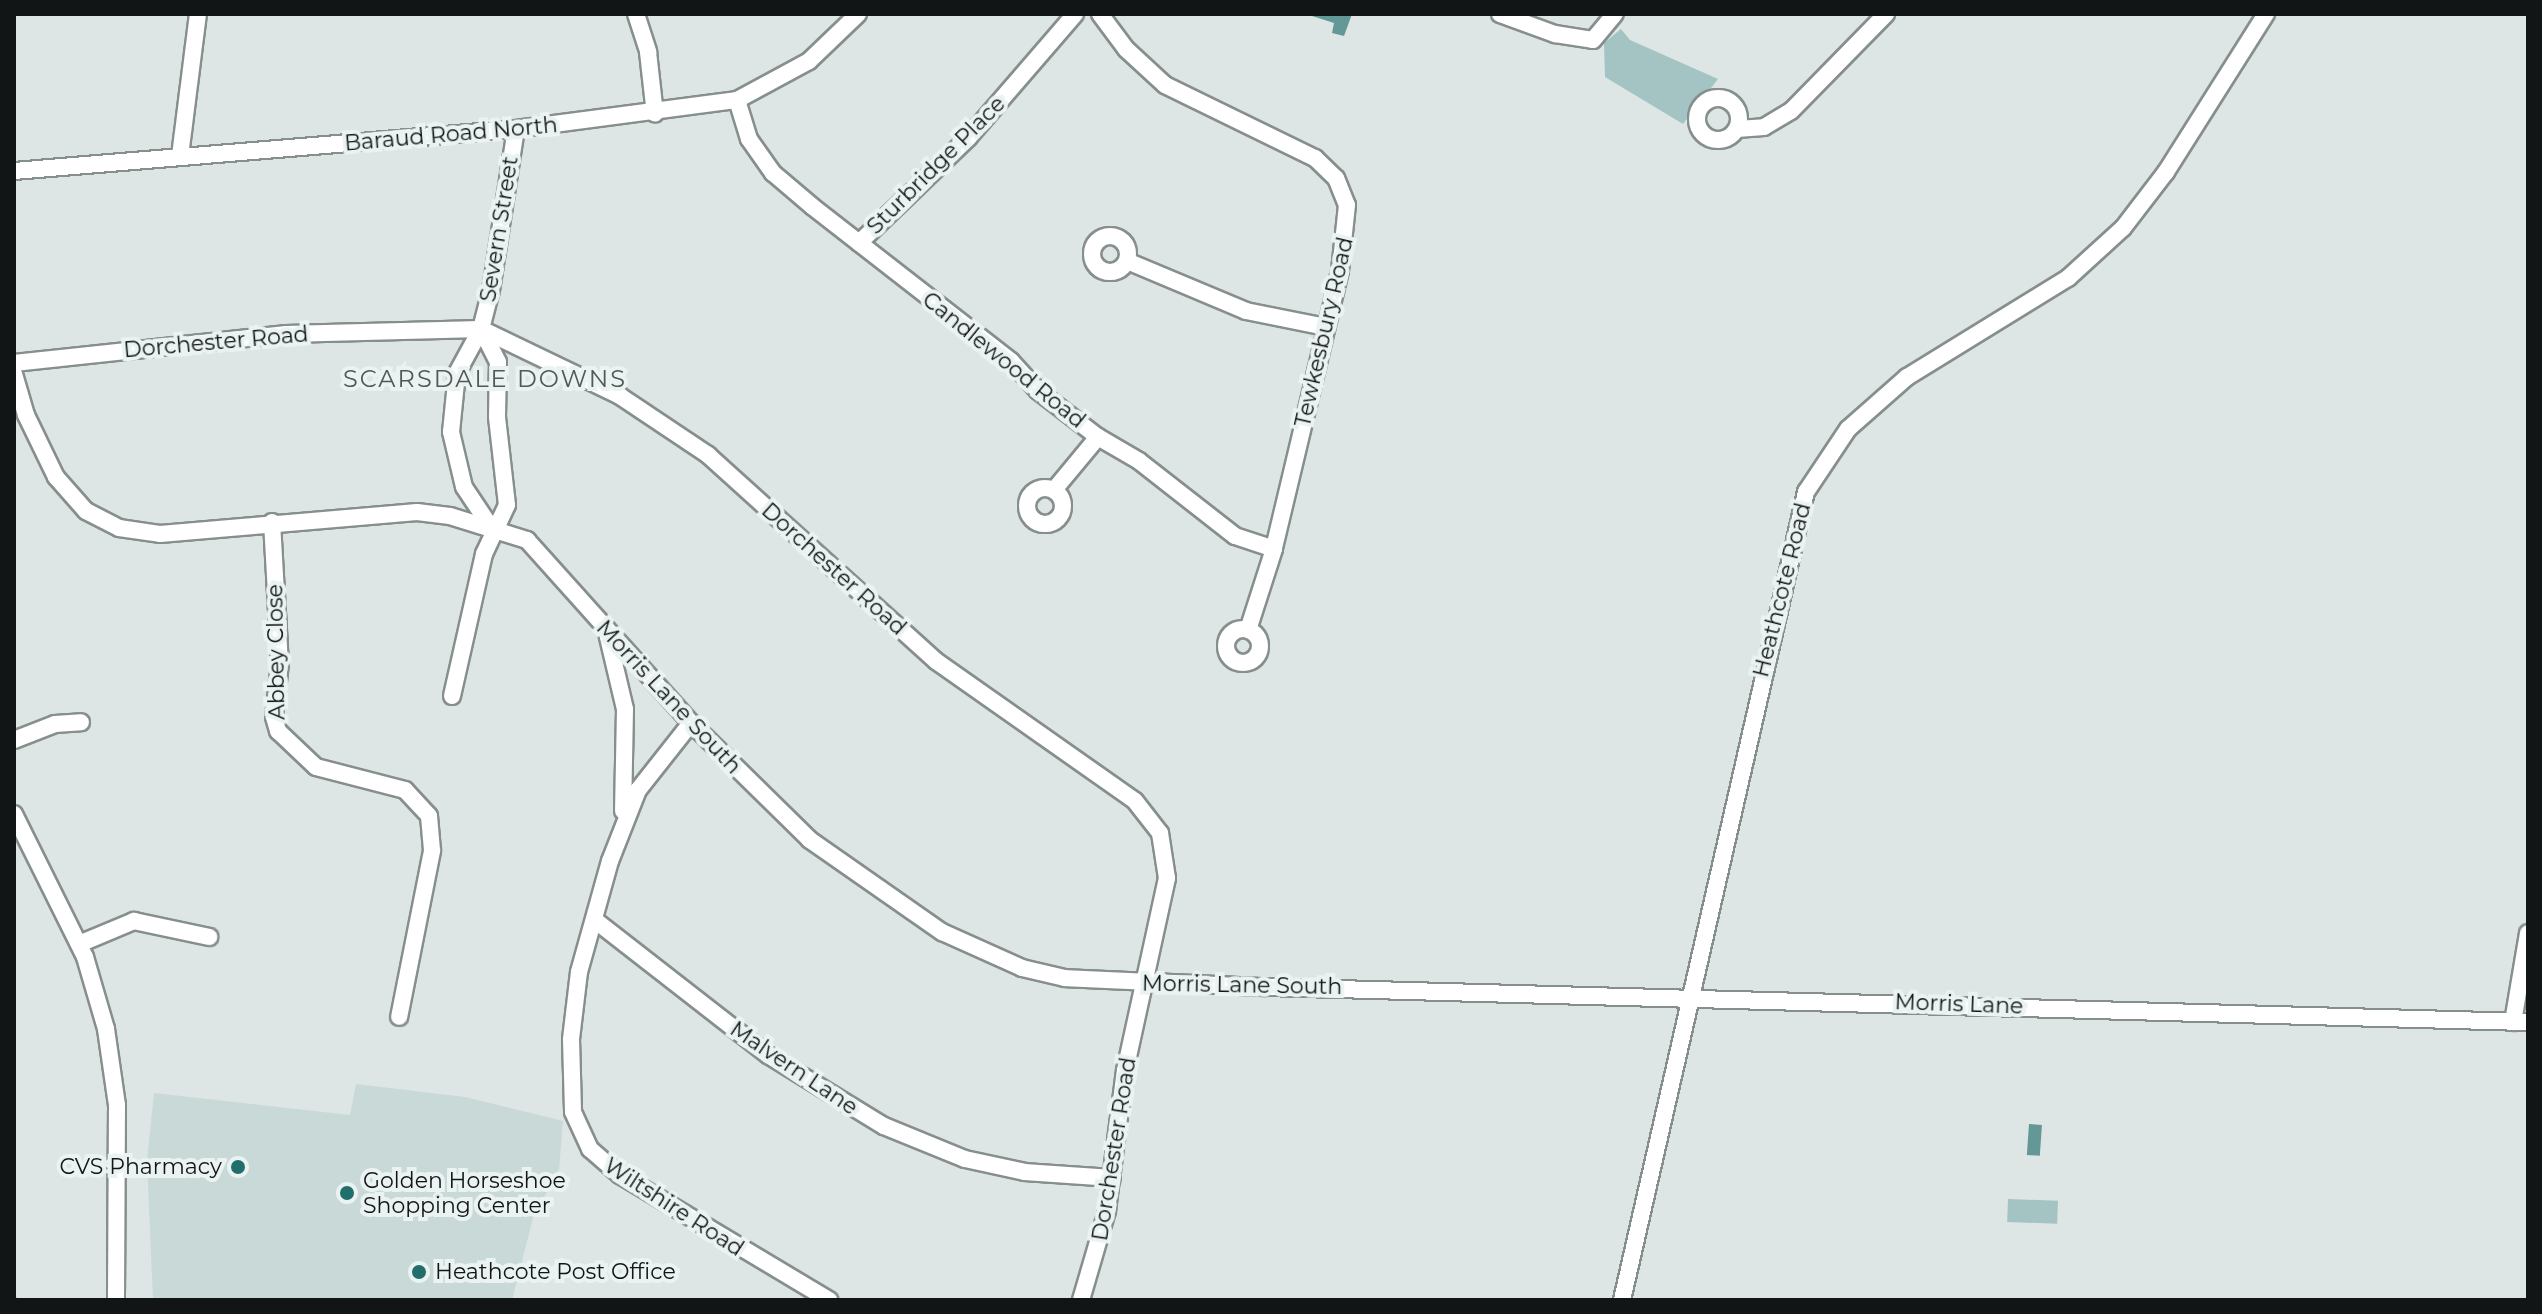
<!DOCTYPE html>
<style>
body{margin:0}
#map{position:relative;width:2542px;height:1314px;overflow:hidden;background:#dde5e5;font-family:Montserrat,sans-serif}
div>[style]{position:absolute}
.built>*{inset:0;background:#c8d9d8}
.green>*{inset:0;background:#a4c4c4;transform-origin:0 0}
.water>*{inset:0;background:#639897;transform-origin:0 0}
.stream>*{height:4px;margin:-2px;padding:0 2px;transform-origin:2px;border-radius:2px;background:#639897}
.roads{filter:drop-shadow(2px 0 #878e8e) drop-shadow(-2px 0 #878e8e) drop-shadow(0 2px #878e8e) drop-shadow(0 -2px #878e8e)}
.minor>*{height:16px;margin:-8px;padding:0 8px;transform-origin:8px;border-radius:8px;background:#fff}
.minor>.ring{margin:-8px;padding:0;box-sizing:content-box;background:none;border:16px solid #fff;border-radius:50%}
.dots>*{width:22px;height:22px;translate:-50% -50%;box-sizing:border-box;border:4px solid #eaf2f2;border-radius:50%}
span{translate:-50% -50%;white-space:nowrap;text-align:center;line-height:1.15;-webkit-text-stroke:8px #eaf2f2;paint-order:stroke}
.street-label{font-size:22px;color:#121515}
.poi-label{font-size:22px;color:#121515}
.right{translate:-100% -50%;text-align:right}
.left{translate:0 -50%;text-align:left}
.neighbourhood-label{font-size:24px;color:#525858;letter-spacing:2px}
.frame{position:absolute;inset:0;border:16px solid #121515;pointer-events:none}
</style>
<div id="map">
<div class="built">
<i style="clip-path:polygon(356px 1084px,465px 1097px,563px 1121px,559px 1169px,533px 1218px,512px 1300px,153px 1300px,147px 1161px,154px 1093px,350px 1115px)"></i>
</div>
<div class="green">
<i style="clip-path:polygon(1621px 29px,1630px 40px,1718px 79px,1683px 124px,1605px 77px,1604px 43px)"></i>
<i style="left:2008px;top:1199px;width:50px;height:23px;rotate:2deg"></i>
</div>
<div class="water">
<i style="clip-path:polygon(1352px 14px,1344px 36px,1332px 33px,1334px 23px,1312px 16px)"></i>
<i style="left:2029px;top:1124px;width:13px;height:31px;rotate:4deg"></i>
</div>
<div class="stream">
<i style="left:14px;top:1298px;width:3px;rotate:45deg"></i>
</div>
<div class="roads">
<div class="minor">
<i style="left:636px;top:14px;width:40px;rotate:72deg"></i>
<i style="left:648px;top:52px;width:62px;rotate:83.6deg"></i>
<i style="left:1100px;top:14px;width:44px;rotate:53.4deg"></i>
<i style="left:1126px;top:49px;width:53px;rotate:42.7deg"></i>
<i style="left:1165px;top:85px;width:167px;rotate:26deg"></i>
<i style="left:1315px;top:158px;width:29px;rotate:44deg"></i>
<i style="left:1336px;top:178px;width:29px;rotate:68deg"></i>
<i style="left:1347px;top:205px;width:66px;rotate:96.1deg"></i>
<i style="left:1340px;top:271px;width:286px;rotate:103.4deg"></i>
<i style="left:1274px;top:549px;width:85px;rotate:107.8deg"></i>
<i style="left:1500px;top:14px;width:59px;rotate:20deg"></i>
<i style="left:1555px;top:34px;width:38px;rotate:9deg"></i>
<i style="left:1593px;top:40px;width:34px;rotate:-50deg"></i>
<i class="ring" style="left:1697px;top:98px;width:26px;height:26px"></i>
<i style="left:737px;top:100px;width:41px;rotate:72.9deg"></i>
<i style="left:749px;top:139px;width:42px;rotate:54.8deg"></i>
<i style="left:773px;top:173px;width:52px;rotate:40.4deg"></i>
<i style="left:813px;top:207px;width:251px;rotate:37.9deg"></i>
<i style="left:1011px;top:361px;width:40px;rotate:48deg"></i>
<i style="left:1038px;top:391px;width:76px;rotate:37.5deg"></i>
<i style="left:1098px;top:437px;width:48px;rotate:30.3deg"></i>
<i style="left:1139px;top:461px;width:122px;rotate:38deg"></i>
<i style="left:1235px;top:536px;width:41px;rotate:18.4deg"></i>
<i style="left:1737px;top:129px;width:27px;rotate:-4deg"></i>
<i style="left:1764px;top:127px;width:31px;rotate:-31deg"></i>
<i style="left:1791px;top:111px;width:136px;rotate:-45.6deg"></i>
<i style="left:180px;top:156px;width:143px;rotate:-82.8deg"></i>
<i style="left:14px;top:171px;width:504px;rotate:-4.78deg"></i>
<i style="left:516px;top:129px;width:223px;rotate:-7.5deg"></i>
<i style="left:737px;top:100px;width:82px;rotate:-28.4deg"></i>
<i style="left:809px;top:61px;width:68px;rotate:-43.8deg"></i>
<i class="ring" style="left:1092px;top:236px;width:20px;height:20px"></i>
<i style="left:859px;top:243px;width:153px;rotate:-43.9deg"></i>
<i style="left:969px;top:137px;width:162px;rotate:-49.2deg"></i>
<i style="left:1127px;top:261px;width:129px;rotate:22.8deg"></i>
<i style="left:1246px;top:311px;width:82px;rotate:11.3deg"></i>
<i style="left:14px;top:363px;width:274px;rotate:-6.1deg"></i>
<i style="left:286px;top:334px;width:195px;rotate:-1.5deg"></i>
<i style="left:481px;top:329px;width:154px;rotate:25.7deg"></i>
<i style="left:620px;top:396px;width:106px;rotate:33.8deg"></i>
<i style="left:708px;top:455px;width:307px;rotate:42.1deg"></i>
<i style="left:936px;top:661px;width:243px;rotate:35.1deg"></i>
<i style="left:1135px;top:801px;width:41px;rotate:52deg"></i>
<i style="left:1160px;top:833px;width:46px;rotate:81.2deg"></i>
<i style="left:1167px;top:878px;width:197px;rotate:102.3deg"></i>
<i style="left:1125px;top:1070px;width:142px;rotate:97.3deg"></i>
<i style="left:1107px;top:1211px;width:93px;rotate:106.3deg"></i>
<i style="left:14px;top:374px;width:43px;rotate:73.7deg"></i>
<i style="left:26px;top:415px;width:69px;rotate:64.2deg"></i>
<i style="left:56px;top:477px;width:45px;rotate:48.6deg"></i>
<i style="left:86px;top:511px;width:37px;rotate:27deg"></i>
<i style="left:119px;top:528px;width:41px;rotate:8.3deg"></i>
<i style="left:160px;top:534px;width:258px;rotate:-4.9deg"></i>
<i style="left:417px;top:512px;width:33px;rotate:7deg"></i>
<i style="left:450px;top:516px;width:81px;rotate:17.3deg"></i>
<i style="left:527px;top:540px;width:246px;rotate:48.1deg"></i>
<i style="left:691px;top:723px;width:167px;rotate:44.5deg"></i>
<i style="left:810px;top:840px;width:161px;rotate:34.9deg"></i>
<i style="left:942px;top:932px;width:88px;rotate:24.2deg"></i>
<i style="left:1022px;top:968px;width:44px;rotate:13.1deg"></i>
<i style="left:1065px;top:978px;width:199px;rotate:2.6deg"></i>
<i style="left:1264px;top:987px;width:1264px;rotate:1.59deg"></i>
<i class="ring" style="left:1027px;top:488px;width:20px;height:20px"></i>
<i style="left:1054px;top:490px;width:69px;rotate:-50.3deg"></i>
<i style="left:272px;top:522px;width:141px;rotate:86.8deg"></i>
<i style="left:280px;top:663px;width:54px;rotate:96.3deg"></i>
<i style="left:274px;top:717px;width:15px;rotate:74deg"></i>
<i style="left:278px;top:731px;width:52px;rotate:43.5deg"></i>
<i style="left:316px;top:767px;width:92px;rotate:14.5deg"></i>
<i style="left:405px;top:790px;width:35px;rotate:47deg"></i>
<i style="left:429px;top:816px;width:35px;rotate:85deg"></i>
<i style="left:432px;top:851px;width:169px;rotate:101.2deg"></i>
<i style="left:492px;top:529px;width:50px;rotate:-123.7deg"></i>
<i style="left:464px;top:487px;width:57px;rotate:-103.3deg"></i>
<i style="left:451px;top:432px;width:59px;rotate:-84.2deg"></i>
<i style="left:457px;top:373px;width:50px;rotate:-61.4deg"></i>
<i style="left:481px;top:329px;width:40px;rotate:-75.6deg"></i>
<i style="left:491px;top:290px;width:163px;rotate:-81.2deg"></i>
<i class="ring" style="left:1226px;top:629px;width:18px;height:18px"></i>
<i style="left:607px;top:633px;width:78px;rotate:76.7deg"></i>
<i style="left:625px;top:709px;width:102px;rotate:91.1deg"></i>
<i style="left:452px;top:696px;width:146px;rotate:-77.3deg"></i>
<i style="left:484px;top:554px;width:54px;rotate:-64.9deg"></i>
<i style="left:507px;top:505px;width:89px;rotate:-96.5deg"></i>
<i style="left:497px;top:417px;width:55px;rotate:-89deg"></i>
<i style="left:498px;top:362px;width:37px;rotate:-117deg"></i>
<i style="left:691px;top:723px;width:85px;rotate:128.3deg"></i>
<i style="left:638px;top:790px;width:76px;rotate:111.5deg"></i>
<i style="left:610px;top:861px;width:115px;rotate:105.6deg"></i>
<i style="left:579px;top:972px;width:67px;rotate:96.8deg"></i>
<i style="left:571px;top:1039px;width:73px;rotate:88.4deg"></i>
<i style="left:573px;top:1112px;width:41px;rotate:65.3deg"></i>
<i style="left:590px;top:1149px;width:40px;rotate:41deg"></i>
<i style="left:620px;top:1175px;width:244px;rotate:30.9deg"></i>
<i style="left:14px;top:740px;width:44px;rotate:-21.3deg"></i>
<i style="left:55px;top:724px;width:26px;rotate:-4deg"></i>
<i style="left:14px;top:814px;width:160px;rotate:63.6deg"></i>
<i style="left:85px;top:957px;width:75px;rotate:73.7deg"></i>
<i style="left:106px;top:1029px;width:77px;rotate:81.8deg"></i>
<i style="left:117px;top:1105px;width:195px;rotate:90.3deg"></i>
<i style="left:596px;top:921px;width:218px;rotate:37.9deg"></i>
<i style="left:768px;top:1055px;width:136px;rotate:31.5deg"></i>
<i style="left:884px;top:1126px;width:87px;rotate:22.2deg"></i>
<i style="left:965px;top:1159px;width:61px;rotate:12.2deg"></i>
<i style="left:1025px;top:1172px;width:87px;rotate:3.9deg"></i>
<i style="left:79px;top:944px;width:60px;rotate:-22.7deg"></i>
<i style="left:134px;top:921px;width:77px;rotate:12deg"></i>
<i style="left:2513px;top:1022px;width:90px;rotate:-80.4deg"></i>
<i style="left:1622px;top:1300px;width:829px;rotate:-77.17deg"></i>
<i style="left:1806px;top:492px;width:76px;rotate:-56.3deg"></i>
<i style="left:1848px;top:429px;width:79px;rotate:-41.4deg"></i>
<i style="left:1907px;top:377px;width:189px;rotate:-31.6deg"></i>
<i style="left:2068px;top:278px;width:74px;rotate:-42.3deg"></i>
<i style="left:2123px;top:228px;width:71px;rotate:-52.5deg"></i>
<i style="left:2166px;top:172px;width:187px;rotate:-57.7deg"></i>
</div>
</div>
<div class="dots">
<i style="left:238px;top:1167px;background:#226e6d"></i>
<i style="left:347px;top:1193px;background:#226e6d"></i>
<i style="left:419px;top:1272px;background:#226e6d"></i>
</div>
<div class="street-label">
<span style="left:451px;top:134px;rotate:-5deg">Baraud Road North</span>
<span style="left:936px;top:165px;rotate:-45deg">Sturbridge Place</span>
<span style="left:499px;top:229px;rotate:-81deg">Severn Street</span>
<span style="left:1324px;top:332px;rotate:-77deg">Tewkesbury Road</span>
<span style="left:216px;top:342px;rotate:-5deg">Dorchester Road</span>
<span style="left:1004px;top:360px;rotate:39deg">Candlewood Road</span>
<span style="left:834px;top:569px;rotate:42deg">Dorchester Road</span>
<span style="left:1782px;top:590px;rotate:-76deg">Heathcote Road</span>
<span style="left:276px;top:652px;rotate:-91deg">Abbey Close</span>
<span style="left:669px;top:697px;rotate:47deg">Morris Lane South</span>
<span style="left:1242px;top:985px;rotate:1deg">Morris Lane South</span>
<span style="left:1959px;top:1004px;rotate:2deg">Morris Lane</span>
<span style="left:794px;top:1068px;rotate:34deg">Malvern Lane</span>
<span style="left:1114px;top:1149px;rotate:-81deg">Dorchester Road</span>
<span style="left:674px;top:1207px;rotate:33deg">Wiltshire Road</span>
</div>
<div class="poi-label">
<span class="right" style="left:222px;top:1167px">CVS Pharmacy</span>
<span class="left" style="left:363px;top:1193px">Golden Horseshoe<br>Shopping Center</span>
<span class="left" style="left:435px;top:1272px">Heathcote Post Office</span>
</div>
<div class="neighbourhood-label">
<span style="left:485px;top:379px">SCARSDALE DOWNS</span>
</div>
<div class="frame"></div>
</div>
